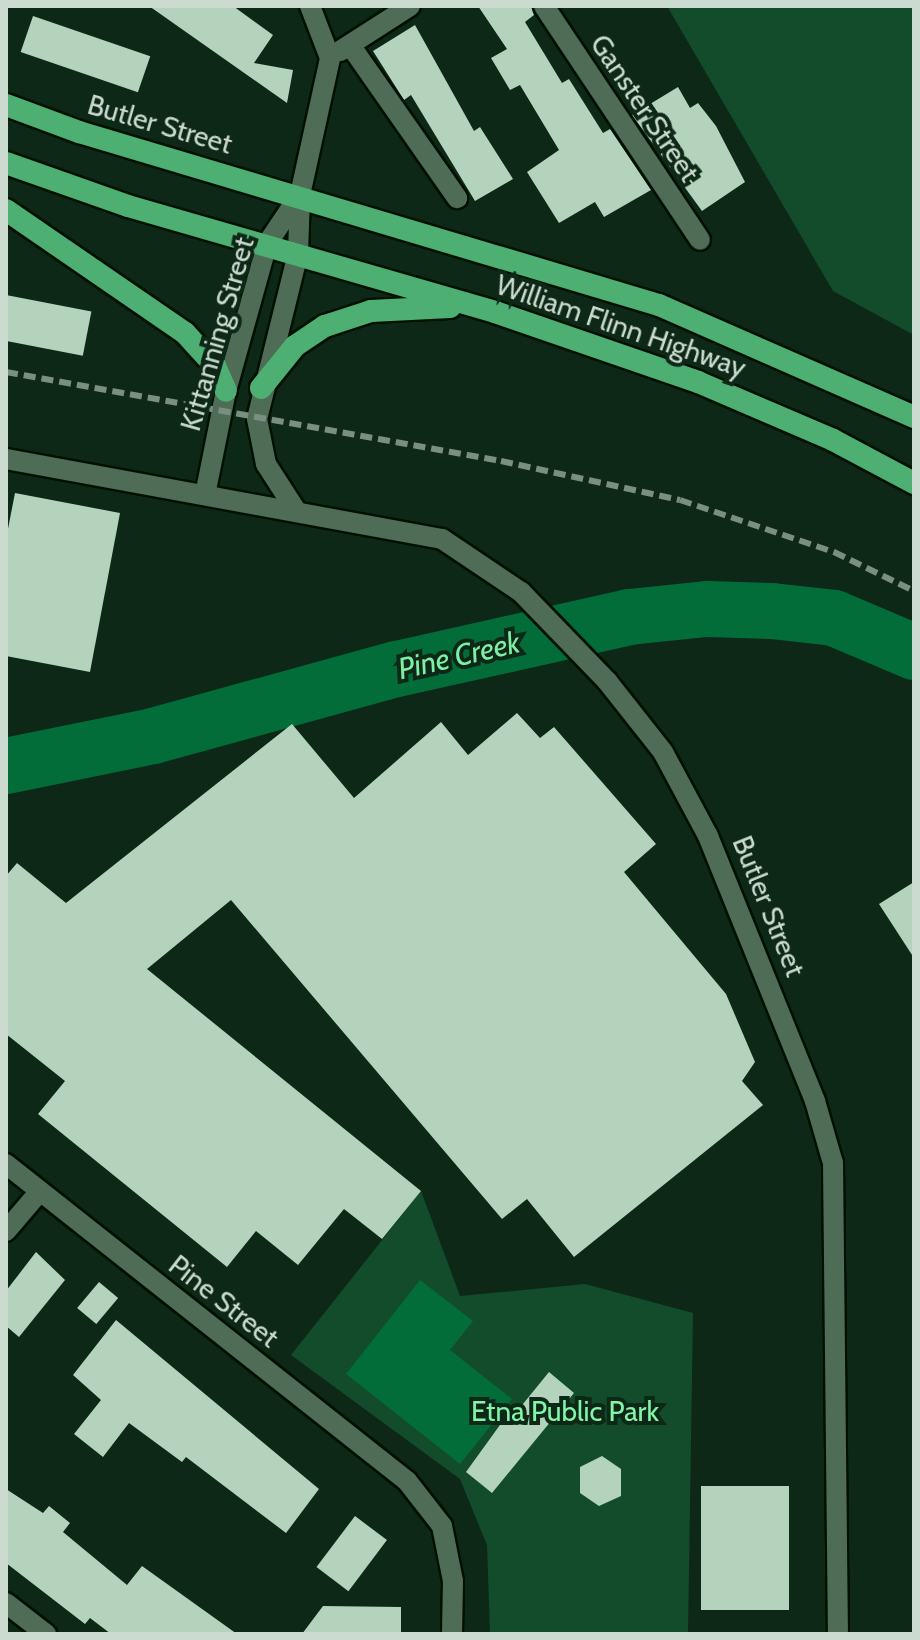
<!DOCTYPE html>
<style>
body{margin:0}
#map{position:relative;width:920px;height:1640px;overflow:hidden;background:#0d2817;font-family:Cabin,sans-serif}
div>[style]{position:absolute}
.green>*{inset:0;background:#134c2a}
.water>*{inset:0;background:#026d39}
.river>*{height:56px;margin:-28px;padding:0 28px;transform-origin:28px;border-radius:28px;background:#026d39}
.building>*{inset:0;background:#b3d3bc;transform-origin:0 0}
.roads{filter:drop-shadow(2px 0 #001103) drop-shadow(-2px 0 #001103) drop-shadow(0 2px #001103) drop-shadow(0 -2px #001103)}
.minor>*{height:20px;margin:-10px;padding:0 10px;transform-origin:10px;border-radius:10px;background:#4f6c57}
.tertiary>*{height:20px;margin:-10px;padding:0 10px;transform-origin:10px;border-radius:10px;background:#4f6c57}
.trunk>*{height:22px;margin:-11px;padding:0 11px;transform-origin:11px;border-radius:11px;background:#4eaf72}
.rail>*{height:6px;margin-top:-3px;transform-origin:0;background:repeating-linear-gradient(90deg,#7b8f81 0 12px,transparent 0 18px)}
span{translate:-50% -50%;white-space:nowrap;text-align:center;line-height:1.15;-webkit-text-stroke:8px #0d2817;paint-order:stroke}
.street-label{font-size:28px;color:#ccdbcf}
.park-label{font-size:28px;color:#82f5a9}
.water-label{font-size:30px;color:#7defa5;font-style:italic}
.frame{position:absolute;inset:0;border:8px solid #ccdbcf;pointer-events:none}
</style>
<div id="map">
<div class="green">
<i style="clip-path:polygon(667px 6px,914px 6px,914px 335px,833px 291px)"></i>
<i style="clip-path:polygon(421px 1191px,460px 1296px,585px 1284px,693px 1313px,688px 1634px,490px 1634px,487px 1545px,460px 1479px,291px 1355px)"></i>
</div>
<div class="water">
<i style="clip-path:polygon(420px 1280px,473px 1321px,450px 1350px,512px 1399px,460px 1464px,346px 1374px)"></i>
</div>
<div class="river">
<i style="left:6px;top:766px;width:150px;rotate:-11.5deg"></i>
<i style="left:153px;top:736px;width:253px;rotate:-15.4deg"></i>
<i style="left:397px;top:669px;width:238px;rotate:-12.6deg"></i>
<i style="left:629px;top:617px;width:78px;rotate:-5.9deg"></i>
<i style="left:707px;top:609px;width:65px;rotate:1.8deg"></i>
<i style="left:772px;top:611px;width:62px;rotate:6.4deg"></i>
<i style="left:834px;top:618px;width:87px;rotate:23deg"></i>
</div>
<div class="building">
<i style="clip-path:polygon(149px 6px,233px 6px,273px 35px,254px 63px,293px 70px,287px 103px)"></i>
<i style="clip-path:polygon(478px 6px,531px 6px,534px 15px,525px 22px,562px 83px,569px 79px,603px 133px,610px 129px,651px 190px,604px 217px,595px 202px,559px 223px,527px 172px,559px 150px,520px 85px,510px 90px,491px 58px,507px 49px)"></i>
<i style="left:33px;top:16px;width:124px;height:38px;rotate:19deg"></i>
<i style="clip-path:polygon(415px 25px,474px 131px,480px 127px,513px 179px,475px 201px,411px 95px,404px 100px,373px 51px)"></i>
<i style="clip-path:polygon(678px 87px,690px 108px,698px 103px,716px 126px,745px 182px,702px 211px,632px 115px)"></i>
<i style="left:6px;top:295px;width:87px;height:45px;rotate:11deg"></i>
<i style="clip-path:polygon(15px 493px,120px 513px,90px 672px,6px 656px,6px 539px)"></i>
<i style="clip-path:polygon(517px 713px,540px 738px,554px 727px,656px 844px,624px 872px,726px 994px,755px 1062px,742px 1081px,763px 1105px,574px 1257px,527px 1199px,502px 1219px,231px 900px,147px 969px,421px 1191px,382px 1239px,344px 1209px,298px 1265px,256px 1231px,227px 1267px,38px 1114px,65px 1081px,6px 1034px,6px 876px,17px 863px,66px 903px,292px 724px,354px 798px,441px 722px,468px 755px)"></i>
<i style="clip-path:polygon(914px 882px,914px 958px,879px 904px)"></i>
<i style="clip-path:polygon(36px 1252px,65px 1280px,19px 1337px,6px 1326px,6px 1291px)"></i>
<i style="left:99px;top:1282px;width:25px;height:34px;rotate:40deg"></i>
<i style="clip-path:polygon(116px 1320px,319px 1489px,286px 1533px,186px 1457px,182px 1462px,129px 1423px,103px 1457px,74px 1434px,101px 1400px,73px 1375px)"></i>
<i style="clip-path:polygon(549px 1372px,574px 1393px,492px 1493px,466px 1472px,510px 1411px,514px 1415px)"></i>
<i style="clip-path:polygon(602px 1456px,621px 1469px,621px 1496px,599px 1506px,580px 1493px,580px 1467px)"></i>
<i style="left:789px;top:1486px;width:124px;height:88px;rotate:90deg"></i>
<i style="clip-path:polygon(6px 1489px,43px 1513px,49px 1506px,70px 1523px,63px 1532px,127px 1585px,142px 1566px,237px 1634px,111px 1634px,90px 1618px,85px 1624px,6px 1563px)"></i>
<i style="left:355px;top:1516px;width:40px;height:64px;rotate:37deg"></i>
<i style="clip-path:polygon(323px 1606px,401px 1607px,401px 1634px,302px 1634px)"></i>
</div>
<div class="roads">
<div class="minor">
<i style="left:544px;top:6px;width:281px;rotate:56.3deg"></i>
<i style="left:350px;top:45px;width:187px;rotate:55deg"></i>
<i style="left:340px;top:51px;width:83px;rotate:-32.7deg"></i>
<i style="left:6px;top:1164px;width:511px;rotate:38.33deg"></i>
<i style="left:407px;top:1481px;width:57px;rotate:52.1deg"></i>
<i style="left:442px;top:1526px;width:56px;rotate:78.7deg"></i>
<i style="left:453px;top:1581px;width:53px;rotate:91.1deg"></i>
<i style="left:6px;top:1231px;width:52px;rotate:-49.6deg"></i>
<i style="left:6px;top:1603px;width:51px;rotate:37.8deg"></i>
</div>
<div class="tertiary">
<i style="left:6px;top:459px;width:443px;rotate:10.4deg"></i>
<i style="left:442px;top:539px;width:95px;rotate:33.9deg"></i>
<i style="left:521px;top:592px;width:124px;rotate:46deg"></i>
<i style="left:607px;top:681px;width:90px;rotate:51.7deg"></i>
<i style="left:663px;top:752px;width:95px;rotate:61.8deg"></i>
<i style="left:708px;top:836px;width:286px;rotate:68deg"></i>
<i style="left:815px;top:1101px;width:65px;rotate:73.8deg"></i>
<i style="left:833px;top:1163px;width:471px;rotate:89.4deg"></i>
<i style="left:205px;top:495px;width:106px;rotate:-78.6deg"></i>
<i style="left:226px;top:391px;width:153px;rotate:-74.4deg"></i>
<i style="left:267px;top:244px;width:58px;rotate:-56.3deg"></i>
<i style="left:295px;top:509px;width:54px;rotate:-122.8deg"></i>
<i style="left:266px;top:464px;width:46px;rotate:-101.3deg"></i>
<i style="left:257px;top:419px;width:171px;rotate:-76.1deg"></i>
<i style="left:298px;top:253px;width:58px;rotate:-88deg"></i>
<i style="left:300px;top:195px;width:140px;rotate:-77.6deg"></i>
<i style="left:330px;top:58px;width:56px;rotate:-111deg"></i>
</div>
<div class="trunk">
<i style="left:6px;top:105px;width:78px;rotate:20.3deg"></i>
<i style="left:79px;top:132px;width:605px;rotate:16.61deg"></i>
<i style="left:659px;top:305px;width:279px;rotate:23.7deg"></i>
<i style="left:6px;top:163px;width:129px;rotate:19.4deg"></i>
<i style="left:128px;top:206px;width:382px;rotate:16.1deg"></i>
<i style="left:495px;top:312px;width:215px;rotate:19deg"></i>
<i style="left:698px;top:382px;width:147px;rotate:23.2deg"></i>
<i style="left:833px;top:440px;width:92px;rotate:28deg"></i>
<i style="left:6px;top:210px;width:217px;rotate:34.5deg"></i>
<i style="left:185px;top:333px;width:45px;rotate:47.7deg"></i>
<i style="left:215px;top:366px;width:27px;rotate:66deg"></i>
<i style="left:261px;top:388px;width:54px;rotate:-51deg"></i>
<i style="left:295px;top:346px;width:36px;rotate:-34deg"></i>
<i style="left:325px;top:326px;width:48px;rotate:-18.1deg"></i>
<i style="left:371px;top:311px;width:79px;rotate:-2.9deg"></i>
</div>
</div>
<div class="rail">
<i style="left:6px;top:372px;width:503px;rotate:10.19deg"></i>
<i style="left:501px;top:461px;width:183px;rotate:12.3deg"></i>
<i style="left:680px;top:500px;width:163px;rotate:18.7deg"></i>
<i style="left:834px;top:552px;width:89px;rotate:26deg"></i>
</div>
<div class="street-label">
<span style="left:645px;top:108px;rotate:56deg">Ganster Street</span>
<span style="left:160px;top:124px;rotate:16deg">Butler Street</span>
<span style="left:621px;top:326px;rotate:19deg">William Flinn Highway</span>
<span style="left:217px;top:334px;rotate:-74deg">Kittanning Street</span>
<span style="left:769px;top:906px;rotate:68deg">Butler Street</span>
<span style="left:224px;top:1301px;rotate:38deg">Pine Street</span>
</div>
<div class="park-label">
<span style="left:565px;top:1411px">Etna Public Park</span>
</div>
<div class="water-label">
<span style="left:459px;top:656px;rotate:-13deg">Pine Creek</span>
</div>
<div class="frame"></div>
</div>
